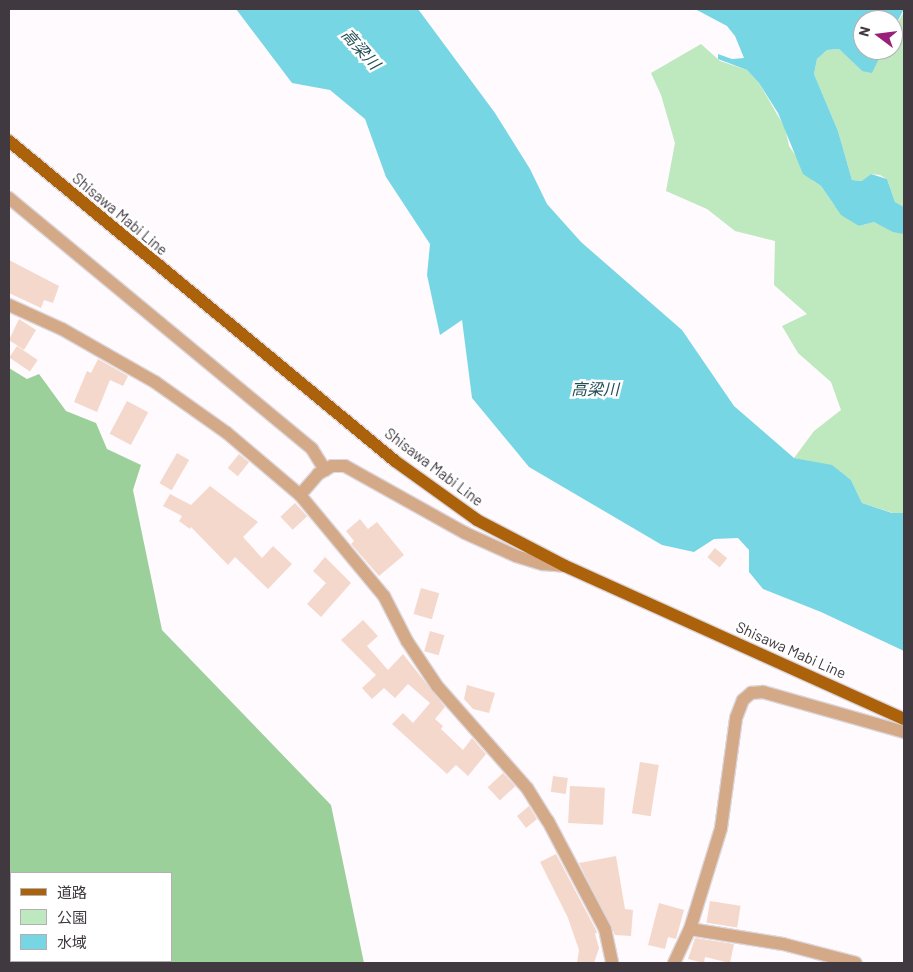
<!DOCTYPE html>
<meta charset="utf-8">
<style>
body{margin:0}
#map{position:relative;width:913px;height:972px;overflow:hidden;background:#fefafe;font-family:Barlow,"Noto Sans JP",sans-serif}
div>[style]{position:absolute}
.green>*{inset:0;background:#bee8bd}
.forest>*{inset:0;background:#9cd09a}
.water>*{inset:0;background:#77d6e4}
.building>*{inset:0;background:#f5d8cc;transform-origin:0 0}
.roads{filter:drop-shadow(1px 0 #dcd7dc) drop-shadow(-1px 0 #dcd7dc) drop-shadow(0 1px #dcd7dc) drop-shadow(0 -1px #dcd7dc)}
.minor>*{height:12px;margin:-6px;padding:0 6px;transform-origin:6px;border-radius:6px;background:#d4a987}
.major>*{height:12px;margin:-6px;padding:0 6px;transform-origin:6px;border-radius:6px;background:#ac620a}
span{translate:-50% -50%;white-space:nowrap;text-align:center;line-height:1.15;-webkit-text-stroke:5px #fff;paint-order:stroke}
.street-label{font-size:15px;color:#403940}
.water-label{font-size:16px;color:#234e54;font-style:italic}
.frame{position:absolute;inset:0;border:10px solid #403940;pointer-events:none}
.legend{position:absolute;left:10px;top:872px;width:162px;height:90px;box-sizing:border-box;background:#fff;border:1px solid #b3b0b3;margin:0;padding:6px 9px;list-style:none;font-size:15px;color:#403940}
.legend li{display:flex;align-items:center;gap:10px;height:25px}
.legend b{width:25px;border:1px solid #b3b0b3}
.north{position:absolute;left:853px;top:10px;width:50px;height:50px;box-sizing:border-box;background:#fff;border:1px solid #b3b0b3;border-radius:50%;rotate:285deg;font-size:14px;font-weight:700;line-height:20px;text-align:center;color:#403940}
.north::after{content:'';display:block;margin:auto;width:18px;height:22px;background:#992079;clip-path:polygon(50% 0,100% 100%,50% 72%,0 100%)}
</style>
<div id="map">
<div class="green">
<i style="clip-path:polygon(904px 12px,904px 207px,895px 202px,887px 179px,880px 175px,871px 174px,863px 181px,852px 180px,838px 131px,814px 74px,817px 59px,827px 50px,839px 49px,862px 71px,883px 56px,883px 50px,893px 50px,893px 30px)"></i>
<i style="clip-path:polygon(701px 44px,720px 61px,747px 70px,759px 83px,785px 128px,789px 146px,813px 181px,821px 186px,834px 205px,859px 226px,874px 222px,904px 234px,904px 513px,893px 513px,862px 503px,851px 480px,832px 466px,794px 458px,814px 431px,841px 410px,831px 382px,798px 353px,782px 326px,807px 314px,774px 285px,775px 241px,735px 231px,707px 209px,666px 191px,675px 143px,661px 95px,651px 73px)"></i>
</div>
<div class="forest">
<i style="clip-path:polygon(evenodd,9px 368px,27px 379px,39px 374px,66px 411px,96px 423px,107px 449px,141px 465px,133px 490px,162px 630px,331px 805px,364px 963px,9px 963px,9px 368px,11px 873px,171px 873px,171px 961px,11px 961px,11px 873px)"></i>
</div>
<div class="water">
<i style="clip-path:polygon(236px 9px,418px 9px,495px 113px,530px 169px,547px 204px,581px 242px,682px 330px,734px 406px,794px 458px,832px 465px,851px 480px,862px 503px,892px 513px,904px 513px,904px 651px,821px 612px,763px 589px,749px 572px,749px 550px,738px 538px,714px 539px,694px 552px,662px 545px,529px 467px,472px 398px,462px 320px,440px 335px,427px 275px,430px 244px,386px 177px,365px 119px,330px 90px,292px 83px)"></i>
<i style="clip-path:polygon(695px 9px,904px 9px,893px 30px,893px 20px,863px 20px,863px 50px,883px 50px,872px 73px,862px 71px,839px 49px,827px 50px,817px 59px,814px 74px,838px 131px,852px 180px,862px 181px,871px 174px,887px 179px,895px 202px,904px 207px,904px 234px,893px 232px,874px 222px,859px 226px,841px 215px,821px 186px,803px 174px,778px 113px,759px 83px,747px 70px,718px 59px,718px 54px,732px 59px,744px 58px,735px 36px,727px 26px)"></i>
</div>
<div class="building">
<i style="clip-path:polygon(9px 260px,59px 286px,53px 303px,44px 300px,41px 308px,9px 293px)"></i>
<i style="clip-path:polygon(19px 319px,36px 330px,24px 350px,9px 340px)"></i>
<i style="left:17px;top:346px;width:25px;height:14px;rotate:34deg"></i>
<i style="clip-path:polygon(98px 359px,128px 376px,123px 386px,110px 380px,97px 412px,74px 402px,87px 371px,91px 373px)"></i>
<i style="left:127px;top:401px;width:24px;height:37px;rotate:28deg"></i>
<i style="left:177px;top:453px;width:14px;height:35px;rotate:30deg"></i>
<i style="left:239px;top:454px;width:13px;height:18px;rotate:39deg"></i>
<i style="clip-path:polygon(210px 486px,258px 522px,243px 537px,262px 558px,273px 546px,292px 564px,268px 589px,235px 557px,228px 565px,191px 527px,190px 529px,179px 521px,182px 516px,163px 506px,170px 494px,191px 505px)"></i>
<i style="left:295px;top:503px;width:18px;height:20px;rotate:47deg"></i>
<i style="clip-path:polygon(360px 519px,368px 529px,377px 522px,404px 555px,379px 576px,351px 544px,354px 541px,346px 531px)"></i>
<i style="left:715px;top:548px;width:16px;height:12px;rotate:40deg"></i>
<i style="clip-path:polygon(325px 557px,351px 583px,321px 617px,307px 604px,326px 583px,313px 571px)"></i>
<i style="left:421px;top:588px;width:19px;height:27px;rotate:16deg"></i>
<i style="clip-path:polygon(363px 620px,378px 636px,367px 646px,388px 670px,403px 654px,445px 707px,435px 719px,443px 726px,441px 729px,463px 750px,472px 738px,486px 754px,468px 776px,456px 765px,447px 774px,392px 724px,403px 713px,413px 723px,430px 703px,408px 684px,395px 698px,384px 688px,372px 699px,362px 688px,376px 675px,341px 640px)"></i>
<i style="left:430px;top:631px;width:15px;height:21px;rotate:16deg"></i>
<i style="clip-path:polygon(467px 685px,495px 693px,489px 713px,473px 709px,464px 699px)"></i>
<i style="left:640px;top:762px;width:19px;height:52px;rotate:9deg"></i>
<i style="left:503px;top:773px;width:18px;height:21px;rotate:47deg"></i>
<i style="left:553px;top:776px;width:15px;height:16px;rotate:8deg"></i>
<i style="left:570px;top:786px;width:35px;height:37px;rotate:3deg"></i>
<i style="clip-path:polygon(529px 806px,537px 819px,526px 828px,517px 816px)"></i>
<i style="clip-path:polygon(556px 854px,597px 932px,595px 934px,599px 948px,594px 963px,577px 963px,579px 950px,568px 918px,540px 862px)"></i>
<i style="clip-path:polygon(616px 856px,625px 909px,633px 910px,631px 936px,615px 935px,579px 863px)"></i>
<i style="left:710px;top:901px;width:31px;height:22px;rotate:9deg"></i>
<i style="clip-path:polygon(659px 903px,684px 910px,676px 939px,668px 937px,665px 949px,648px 945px)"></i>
<i style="clip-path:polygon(695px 938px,734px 944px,730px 963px,705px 957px,704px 963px,688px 959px)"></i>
</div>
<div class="roads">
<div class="minor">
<i style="left:9px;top:198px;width:393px;rotate:39.6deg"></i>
<i style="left:312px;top:449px;width:25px;rotate:58deg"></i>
<i style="left:9px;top:305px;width:58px;rotate:24.4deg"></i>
<i style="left:62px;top:329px;width:107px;rotate:29.7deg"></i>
<i style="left:155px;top:382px;width:88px;rotate:35.3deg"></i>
<i style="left:227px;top:433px;width:96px;rotate:40.3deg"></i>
<i style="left:300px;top:495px;width:131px;rotate:50.3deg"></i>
<i style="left:384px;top:596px;width:51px;rotate:62.9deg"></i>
<i style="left:407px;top:641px;width:54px;rotate:56.3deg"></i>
<i style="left:437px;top:686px;width:136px;rotate:48.6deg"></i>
<i style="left:527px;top:788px;width:39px;rotate:58deg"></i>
<i style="left:548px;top:821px;width:122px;rotate:62.2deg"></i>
<i style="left:605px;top:929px;width:35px;rotate:78deg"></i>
<i style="left:300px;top:495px;width:28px;rotate:-49deg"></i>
<i style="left:318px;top:474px;width:16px;rotate:-30deg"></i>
<i style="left:332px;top:466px;width:13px"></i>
<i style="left:345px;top:466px;width:137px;rotate:29.2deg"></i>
<i style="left:465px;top:533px;width:56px;rotate:24.3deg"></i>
<i style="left:516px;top:556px;width:28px;rotate:17deg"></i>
<i style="left:543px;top:564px;width:21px;rotate:5deg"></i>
<i style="left:690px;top:929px;width:94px;rotate:9.2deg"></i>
<i style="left:783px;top:944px;width:75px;rotate:14.6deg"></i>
<i style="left:674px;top:963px;width:38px;rotate:-65deg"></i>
<i style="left:690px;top:929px;width:106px;rotate:-72.9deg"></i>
<i style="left:721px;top:828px;width:111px;rotate:-82.2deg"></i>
<i style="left:736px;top:718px;width:19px;rotate:-69deg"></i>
<i style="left:743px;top:700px;width:11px;rotate:-41deg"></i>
<i style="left:751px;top:693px;width:12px;rotate:-5deg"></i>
<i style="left:763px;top:692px;width:147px;rotate:15.8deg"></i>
</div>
<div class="major">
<i style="left:9px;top:141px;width:501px;rotate:39.66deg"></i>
<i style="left:395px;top:461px;width:101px;rotate:35.7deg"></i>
<i style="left:477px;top:520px;width:99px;rotate:27.6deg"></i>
<i style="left:565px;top:566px;width:372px;rotate:24.3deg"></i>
</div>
</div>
<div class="street-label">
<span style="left:120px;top:214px;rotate:40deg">Shisawa Mabi Line</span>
<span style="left:434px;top:467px;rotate:37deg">Shisawa Mabi Line</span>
<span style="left:791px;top:650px;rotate:24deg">Shisawa Mabi Line</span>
</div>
<div class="water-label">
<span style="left:361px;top:49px;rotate:48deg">高梁川</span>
<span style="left:595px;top:389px">高梁川</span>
</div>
<div class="frame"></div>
<ul class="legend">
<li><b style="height:6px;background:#ac620a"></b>道路</li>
<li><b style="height:14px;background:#bee8bd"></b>公園</li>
<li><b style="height:14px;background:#77d6e4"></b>水域</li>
</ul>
<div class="north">N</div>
</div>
